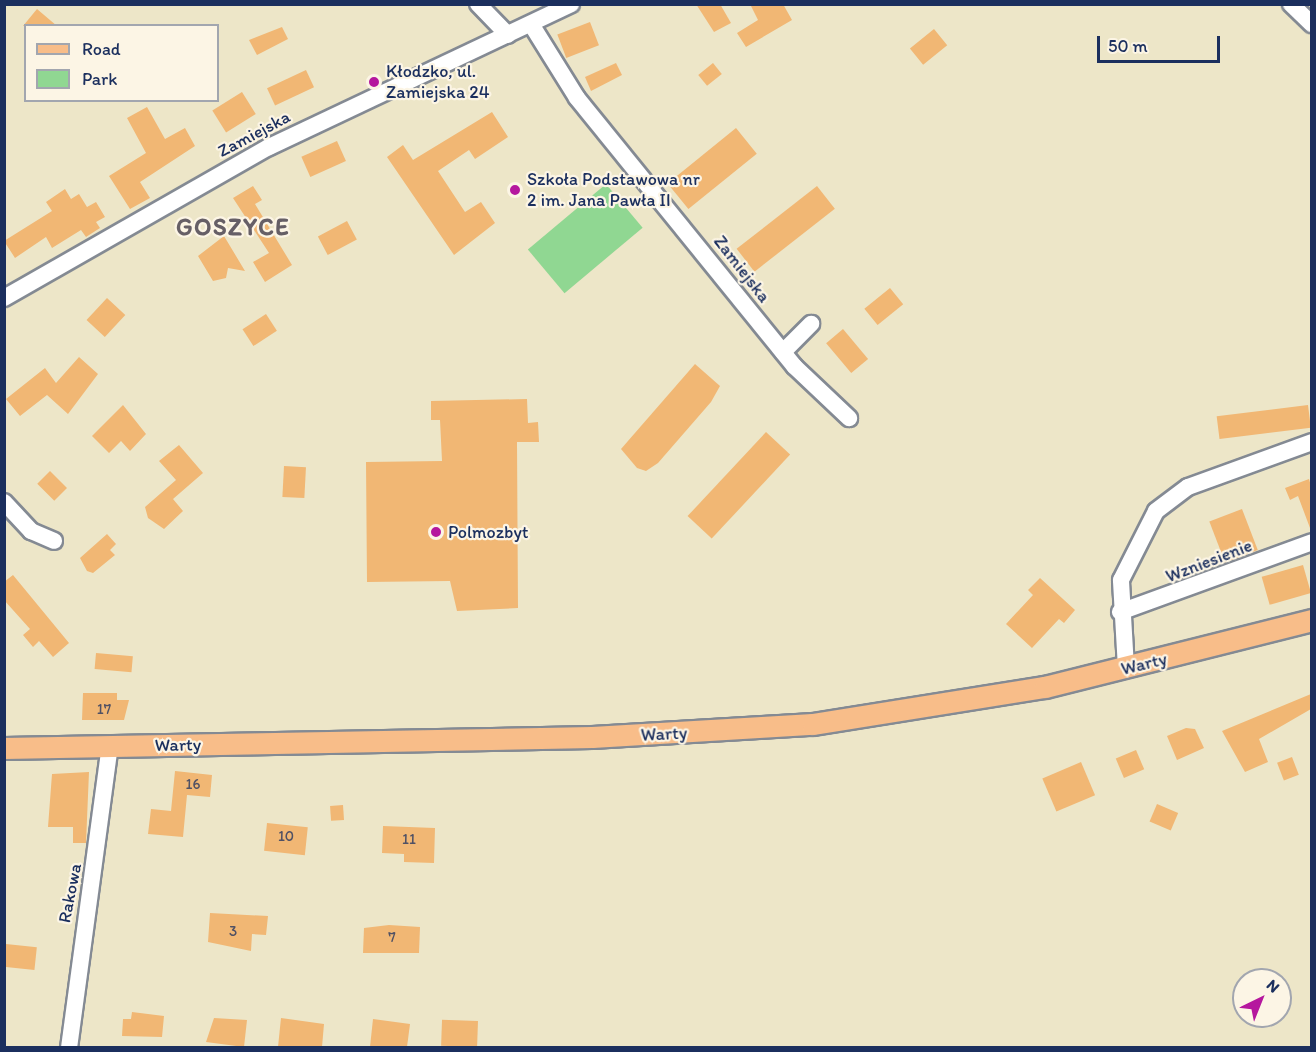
<!DOCTYPE html>
<meta charset="utf-8">
<style>
body{margin:0}
#map{position:relative;width:1316px;height:1052px;overflow:hidden;background:#ede6c8;font-family:Itim,sans-serif}
div>[style]{position:absolute}
.green>*{inset:0;background:#90d792;transform-origin:0 0}
.building>*{inset:0;background:#f1b774;transform-origin:0 0}
.roads{filter:drop-shadow(2px 0 #848a93) drop-shadow(-2px 0 #848a93) drop-shadow(0 2px #848a93) drop-shadow(0 -2px #848a93)}
.minor>*{height:16px;margin:-8px;padding:0 8px;transform-origin:8px;border-radius:8px;background:#fff}
.major>*{height:21px;margin:-10.5px;padding:0 10.5px;transform-origin:10.5px;border-radius:10.5px;background:#f8bd89}
.dots>*{width:16px;height:16px;translate:-50% -50%;box-sizing:border-box;border:3px solid #fcf5e5;border-radius:50%}
span{translate:-50% -50%;white-space:nowrap;text-align:center;line-height:1.15;-webkit-text-stroke:4.5px #fcf5e5;paint-order:stroke}
.number-label{font-size:15px;color:#505164}
.number-label span{-webkit-text-stroke-width:0}
.poi-label{font-size:18px;color:#1b2f5e}
.left{translate:0 -50%;text-align:left}
.street-label{font-size:18px;color:#1b2f5e}
.district-label{font-size:24px;color:#665f66;font-weight:700;letter-spacing:1.5px}
.frame{position:absolute;inset:0;border:6px solid #1b2f5e;pointer-events:none}
.legend{position:absolute;left:24px;top:24px;width:195px;height:78px;box-sizing:border-box;background:#fcf5e5;border:2px solid #a2a6af;margin:0;padding:8px 10px;list-style:none;font-size:18px;color:#1b2f5e}
.legend li{display:flex;align-items:center;gap:12px;height:30px}
.legend b{width:30px;border:2px solid #a2a6af}
.north{position:absolute;left:1232px;top:968px;width:60px;height:60px;box-sizing:border-box;background:#fcf5e5;border:2px solid #a2a6af;border-radius:50%;rotate:43deg;font-size:16px;font-weight:700;line-height:24px;text-align:center;color:#1b2f5e}
.north::after{content:'';display:block;margin:auto;width:21px;height:27px;background:#b5179e;clip-path:polygon(50% 0,100% 100%,50% 72%,0 100%)}
.scale{position:absolute;left:1097px;top:36px;width:123px;height:27px;box-sizing:border-box;border:3px solid #1b2f5e;border-top:0;padding-left:8px;font-size:18px;line-height:21px;white-space:nowrap;color:#1b2f5e;-webkit-text-stroke:4px #fcf5e5;paint-order:stroke}
</style>
<div id="map">
<div class="green">
<i style="left:606px;top:184px;width:57px;height:102px;rotate:50deg"></i>
</div>
<div class="building">
<i style="clip-path:polygon(696px 4px,720px 4px,731px 23px,714px 32px)"></i>
<i style="clip-path:polygon(750px 4px,783px 4px,792px 20px,746px 47px,737px 33px,758px 20px)"></i>
<i style="clip-path:polygon(37px 9px,57px 26px,23px 26px)"></i>
<i style="left:590px;top:22px;width:25px;height:35px;rotate:69deg"></i>
<i style="clip-path:polygon(282px 27px,288px 39px,257px 55px,249px 40px)"></i>
<i style="left:934px;top:29px;width:21px;height:31px;rotate:51deg"></i>
<i style="clip-path:polygon(616px 63px,622px 75px,591px 91px,585px 77px)"></i>
<i style="left:713px;top:63px;width:14px;height:19px;rotate:51deg"></i>
<i style="left:306px;top:70px;width:19px;height:43px;rotate:65deg"></i>
<i style="left:242px;top:92px;width:26px;height:35px;rotate:58deg"></i>
<i style="clip-path:polygon(147px 107px,165px 139px,185px 128px,195px 146px,140px 182px,150px 198px,130px 209px,109px 176px,146px 153px,127px 118px)"></i>
<i style="clip-path:polygon(492px 112px,508px 137px,475px 159px,469px 150px,438px 171px,465px 212px,481px 202px,495px 223px,454px 255px,387px 157px,403px 145px,413px 160px)"></i>
<i style="left:736px;top:128px;width:33px;height:88px;rotate:51deg"></i>
<i style="left:337px;top:141px;width:22px;height:39px;rotate:66deg"></i>
<i style="clip-path:polygon(253px 186px,262px 200px,255px 204px,292px 265px,265px 282px,253px 262px,269px 253px,233px 198px)"></i>
<i style="left:817px;top:186px;width:29px;height:102px;rotate:52deg"></i>
<i style="clip-path:polygon(65px 189px,71px 199px,79px 194px,87px 207px,96px 202px,105px 217px,96px 222px,100px 228px,86px 237px,81px 230px,52px 248px,46px 237px,15px 258px,4px 241px,52px 211px,46px 202px)"></i>
<i style="left:347px;top:221px;width:21px;height:33px;rotate:62deg"></i>
<i style="clip-path:polygon(224px 236px,245px 271px,228px 268px,226px 278px,213px 281px,198px 256px)"></i>
<i style="left:890px;top:288px;width:21px;height:33px;rotate:51deg"></i>
<i style="left:107px;top:298px;width:25px;height:30px;rotate:43deg"></i>
<i style="left:266px;top:314px;width:20px;height:28px;rotate:57deg"></i>
<i style="left:843px;top:329px;width:39px;height:22px;rotate:50deg"></i>
<i style="clip-path:polygon(79px 357px,98px 374px,68px 414px,47px 395px,20px 416px,6px 399px,45px 368px,56px 383px)"></i>
<i style="clip-path:polygon(695px 364px,720px 386px,711px 402px,658px 463px,646px 471px,637px 468px,621px 449px)"></i>
<i style="clip-path:polygon(527px 399px,528px 423px,538px 422px,539px 442px,517px 442px,518px 608px,457px 611px,450px 581px,367px 582px,366px 462px,442px 461px,440px 420px,431px 420px,431px 401px)"></i>
<i style="clip-path:polygon(123px 405px,146px 434px,130px 451px,121px 441px,109px 453px,92px 436px)"></i>
<i style="left:1308px;top:405px;width:23px;height:92px;rotate:83deg"></i>
<i style="left:766px;top:432px;width:33px;height:115px;rotate:43deg"></i>
<i style="clip-path:polygon(179px 445px,203px 473px,173px 499px,183px 511px,164px 529px,148px 518px,145px 507px,176px 480px,159px 461px)"></i>
<i style="left:284px;top:466px;width:22px;height:31px;rotate:3deg"></i>
<i style="left:50px;top:471px;width:24px;height:18px;rotate:45deg"></i>
<i style="clip-path:polygon(1309px 479px,1311px 486px,1310px 528px,1298px 496px,1290px 500px,1285px 488px)"></i>
<i style="left:1242px;top:509px;width:44px;height:35px;rotate:69deg"></i>
<i style="clip-path:polygon(107px 534px,116px 544px,110px 550px,115px 555px,93px 573px,87px 571px,80px 558px)"></i>
<i style="left:1303px;top:565px;width:29px;height:43px;rotate:74deg"></i>
<i style="clip-path:polygon(13px 575px,69px 643px,53px 657px,39px 641px,33px 647px,23px 635px,30px 629px,4px 600px,4px 582px)"></i>
<i style="clip-path:polygon(1040px 578px,1075px 610px,1064px 623px,1059px 619px,1032px 648px,1006px 624px,1033px 595px,1028px 590px)"></i>
<i style="left:96px;top:653px;width:37px;height:16px;rotate:5deg"></i>
<i style="clip-path:polygon(83px 693px,117px 693px,117px 700px,129px 700px,124px 720px,82px 720px)"></i>
<i style="clip-path:polygon(1311px 694px,1311px 709px,1259px 739px,1268px 762px,1245px 772px,1222px 731px)"></i>
<i style="clip-path:polygon(1186px 728px,1195px 729px,1204px 748px,1177px 760px,1167px 736px)"></i>
<i style="left:1136px;top:750px;width:21px;height:22px;rotate:67deg"></i>
<i style="left:1292px;top:757px;width:19px;height:16px;rotate:69deg"></i>
<i style="left:1081px;top:762px;width:36px;height:42px;rotate:67deg"></i>
<i style="clip-path:polygon(175px 771px,212px 775px,210px 797px,187px 795px,183px 837px,148px 834px,151px 809px,171px 811px)"></i>
<i style="clip-path:polygon(89px 772px,86px 843px,73px 843px,73px 827px,48px 827px,52px 774px)"></i>
<i style="left:1157px;top:804px;width:23px;height:19px;rotate:23deg"></i>
<i style="left:343px;top:805px;width:15px;height:13px;rotate:86deg"></i>
<i style="left:267px;top:823px;width:41px;height:28px;rotate:6deg"></i>
<i style="clip-path:polygon(383px 826px,435px 828px,434px 863px,404px 862px,404px 854px,382px 853px)"></i>
<i style="clip-path:polygon(210px 913px,268px 916px,266px 935px,252px 934px,251px 951px,208px 942px)"></i>
<i style="clip-path:polygon(389px 925px,420px 927px,419px 953px,363px 953px,364px 928px)"></i>
<i style="left:6px;top:944px;width:31px;height:23px;rotate:6deg"></i>
<i style="clip-path:polygon(132px 1012px,164px 1016px,162px 1037px,122px 1036px,123px 1019px,131px 1019px)"></i>
<i style="clip-path:polygon(214px 1018px,247px 1020px,244px 1047px,206px 1042px)"></i>
<i style="clip-path:polygon(281px 1018px,324px 1024px,322px 1047px,278px 1047px)"></i>
<i style="clip-path:polygon(373px 1019px,410px 1024px,407px 1047px,370px 1047px)"></i>
<i style="left:478px;top:1021px;width:26px;height:36px;rotate:92deg"></i>
</div>
<div class="roads">
<div class="minor">
<i style="left:478px;top:4px;width:43px;rotate:45.9deg"></i>
<i style="left:1291px;top:4px;width:29px;rotate:44deg"></i>
<i style="left:531px;top:24px;width:87px;rotate:58.1deg"></i>
<i style="left:577px;top:98px;width:345px;rotate:51deg"></i>
<i style="left:794px;top:366px;width:76px;rotate:43.4deg"></i>
<i style="left:4px;top:298px;width:305px;rotate:-29.7deg"></i>
<i style="left:269px;top:147px;width:334px;rotate:-25.3deg"></i>
<i style="left:783px;top:352px;width:40px;rotate:-45deg"></i>
<i style="left:4px;top:502px;width:40px;rotate:47deg"></i>
<i style="left:31px;top:531px;width:25px;rotate:23deg"></i>
<i style="left:1120px;top:612px;width:204px;rotate:-20deg"></i>
<i style="left:1126px;top:668px;width:88px;rotate:-93.3deg"></i>
<i style="left:1121px;top:580px;width:77px;rotate:-63.1deg"></i>
<i style="left:1156px;top:511px;width:40px;rotate:-37deg"></i>
<i style="left:1188px;top:487px;width:132px;rotate:-19.9deg"></i>
<i style="left:69px;top:1048px;width:305px;rotate:-82.3deg"></i>
</div>
<div class="major">
<i style="left:4px;top:748px;width:588px;rotate:-1.07deg"></i>
<i style="left:592px;top:737px;width:221px;rotate:-3.4deg"></i>
<i style="left:813px;top:724px;width:235px;rotate:-9.1deg"></i>
<i style="left:1045px;top:687px;width:275px;rotate:-14.1deg"></i>
</div>
</div>
<div class="dots">
<i style="left:374px;top:82px;background:#b5179e"></i>
<i style="left:515px;top:190px;background:#b5179e"></i>
<i style="left:436px;top:532px;background:#b5179e"></i>
</div>
<div class="number-label">
<span style="left:104px;top:710px">17</span>
<span style="left:193px;top:785px">16</span>
<span style="left:286px;top:837px">10</span>
<span style="left:409px;top:840px">11</span>
<span style="left:233px;top:932px">3</span>
<span style="left:392px;top:938px">7</span>
</div>
<div class="poi-label">
<span class="left" style="left:386px;top:82px">Kłodzko, ul.<br>Zamiejska 24</span>
<span class="left" style="left:527px;top:190px">Szkoła Podstawowa nr<br>2 im. Jana Pawła II</span>
<span class="left" style="left:448px;top:532px">Polmozbyt</span>
</div>
<div class="street-label">
<span style="left:254px;top:134px;rotate:-28deg">Zamiejska</span>
<span style="left:742px;top:269px;rotate:52deg">Zamiejska</span>
<span style="left:1209px;top:561px;rotate:-21deg">Wzniesienie</span>
<span style="left:1144px;top:664px;rotate:-14deg">Warty</span>
<span style="left:664px;top:734px;rotate:-3deg">Warty</span>
<span style="left:178px;top:745px;rotate:-1deg">Warty</span>
<span style="left:70px;top:893px;rotate:-79deg">Rakowa</span>
</div>
<div class="district-label">
<span style="left:233px;top:227px">GOSZYCE</span>
</div>
<div class="frame"></div>
<ul class="legend">
<li><b style="height:8px;background:#f8bd89"></b>Road</li>
<li><b style="height:16px;background:#90d792"></b>Park</li>
</ul>
<div class="north">N</div>
<div class="scale">50 m</div>
</div>
